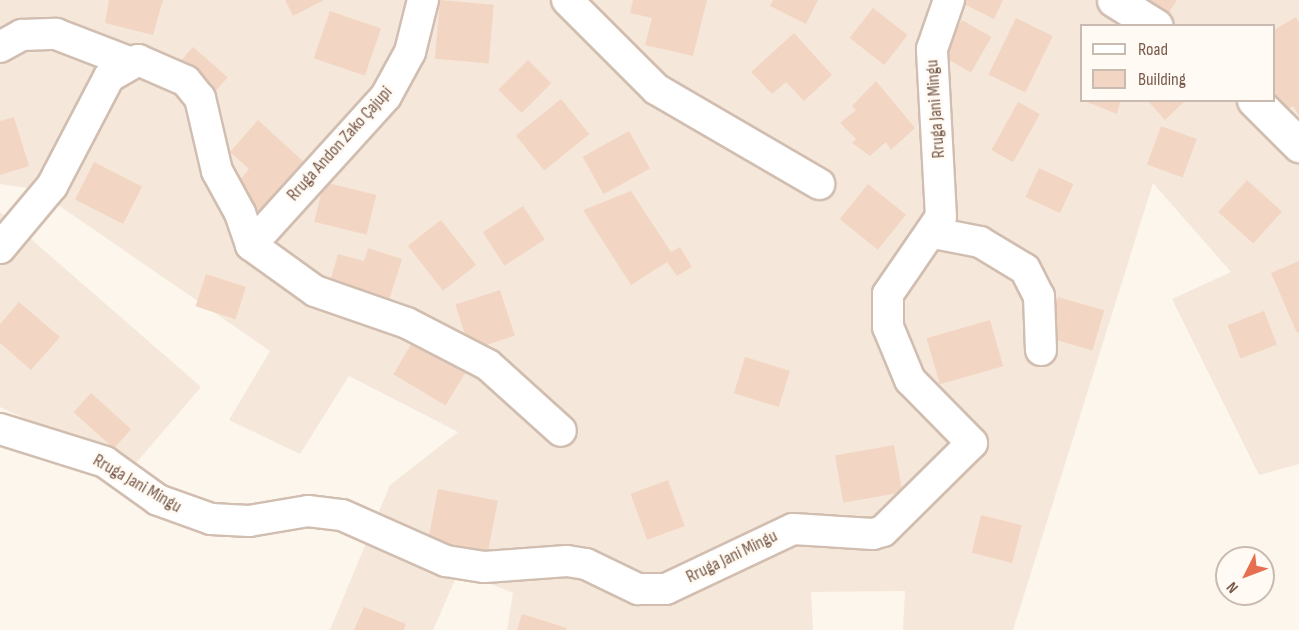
<!DOCTYPE html>
<meta charset="utf-8">
<style>
body{margin:0}
#map{position:relative;width:1299px;height:630px;overflow:hidden;background:#fdf6ec;font-family:"Sofia Sans Condensed",sans-serif}
div>[style]{position:absolute}
.residential>*{inset:0;background:#f5e8da}
.building>*{inset:0;background:#f3d5c3;transform-origin:0 0}
.roads{filter:drop-shadow(2px 0 #d1beb0) drop-shadow(-2px 0 #d1beb0) drop-shadow(0 2px #d1beb0) drop-shadow(0 -2px #d1beb0)}
.street>*{height:30px;margin:-15px;padding:0 15px;transform-origin:15px;border-radius:15px;background:#fff}
.secondary>*{height:33px;margin:-16.5px;padding:0 16.5px;transform-origin:16.5px;border-radius:16.5px;background:#fff}
span{translate:-50% -50%;white-space:nowrap;text-align:center;line-height:1.15;-webkit-text-stroke:5px #fffaf3;paint-order:stroke}
.street-label{font-size:18px;color:#7a5c4d}
.legend{position:absolute;left:1080px;top:24px;width:195px;height:78px;box-sizing:border-box;background:#fffaf3;border:2px solid #cabbb1;margin:0;padding:8px 10px;list-style:none;font-size:18px;color:#7a5c4d}
.legend li{display:flex;align-items:center;gap:12px;height:30px}
.legend b{width:30px;border:2px solid #cabbb1}
.north{position:absolute;left:1215px;top:546px;width:60px;height:60px;box-sizing:border-box;background:#fffaf3;border:2px solid #cabbb1;border-radius:50%;rotate:228deg;font-size:16px;font-weight:700;line-height:24px;text-align:center;color:#7a5c4d}
.north::after{content:'';display:block;margin:auto;width:21px;height:27px;background:#e76f51;clip-path:polygon(50% 0,100% 100%,50% 72%,0 100%)}
</style>
<div id="map">
<div class="residential">
<i style="clip-path:polygon(evenodd,0 0,1299px 0,1299px 464px,1259px 475px,1172px 299px,1231px 272px,1153px 183px,1013px 630px,903px 630px,905px 591px,811px 592px,813px 630px,507px 630px,513px 593px,459px 571px,433px 630px,330px 630px,390px 485px,458px 432px,349px 376px,300px 454px,229px 420px,270px 351px,35px 189px,0 184px,0 0,1082px 26px,1274px 26px,1274px 100px,1082px 100px,1082px 26px)"></i>
<i style="clip-path:polygon(0 212px,201px 387px,131px 469px,0 407px)"></i>
</div>
<div class="building">
<i style="clip-path:polygon(109px 0,163px 0,153px 35px,105px 23px)"></i>
<i style="clip-path:polygon(285px 0,324px 0,293px 16px)"></i>
<i style="left:440px;top:0;width:54px;height:59px;rotate:5deg"></i>
<i style="clip-path:polygon(633px 0,707px 0,693px 56px,645px 45px,652px 18px,630px 13px)"></i>
<i style="clip-path:polygon(773px 0,818px 0,806px 24px,770px 6px)"></i>
<i style="clip-path:polygon(963px 0,1003px 0,994px 19px,962px 3px)"></i>
<i style="clip-path:polygon(1138px 0,1177px 0,1166px 17px)"></i>
<i style="left:873px;top:8px;width:44px;height:38px;rotate:38deg"></i>
<i style="left:330px;top:11px;width:54px;height:50px;rotate:19deg"></i>
<i style="clip-path:polygon(1296px 17px,1299px 23px,1299px 116px,1293px 106px,1279px 114px,1274px 100px,1274px 30px)"></i>
<i style="left:1016px;top:18px;width:41px;height:63px;rotate:26deg"></i>
<i style="left:962px;top:20px;width:34px;height:41px;rotate:30deg"></i>
<i style="clip-path:polygon(794px 33px,832px 75px,804px 101px,786px 82px,772px 94px,751px 72px)"></i>
<i style="left:193px;top:47px;width:46px;height:25px;rotate:41deg"></i>
<i style="left:528px;top:60px;width:33px;height:42px;rotate:45deg"></i>
<i style="clip-path:polygon(876px 81px,915px 128px,891px 150px,886px 142px,870px 156px,852px 143px,856px 139px,840px 123px,856px 110px,852px 106px)"></i>
<i style="left:561px;top:99px;width:45px;height:58px;rotate:51deg"></i>
<i style="clip-path:polygon(1082px 100px,1121px 100px,1117px 114px)"></i>
<i style="clip-path:polygon(1147px 100px,1186px 100px,1165px 120px)"></i>
<i style="left:1018px;top:102px;width:25px;height:55px;rotate:29deg"></i>
<i style="clip-path:polygon(14px 117px,29px 166px,0 175px,0 121px)"></i>
<i style="clip-path:polygon(258px 120px,305px 163px,260px 213px,233px 188px,249px 169px,230px 152px)"></i>
<i style="left:1161px;top:126px;width:38px;height:41px;rotate:20deg"></i>
<i style="left:629px;top:131px;width:43px;height:53px;rotate:61deg"></i>
<i style="left:94px;top:162px;width:54px;height:42px;rotate:27deg"></i>
<i style="left:1039px;top:168px;width:38px;height:32px;rotate:25deg"></i>
<i style="left:1247px;top:180px;width:47px;height:43px;rotate:42deg"></i>
<i style="left:324px;top:182px;width:54px;height:41px;rotate:14deg"></i>
<i style="left:868px;top:184px;width:49px;height:45px;rotate:39deg"></i>
<i style="clip-path:polygon(631px 191px,671px 252px,680px 247px,692px 267px,677px 276px,667px 262px,631px 285px,583px 210px)"></i>
<i style="left:523px;top:206px;width:40px;height:48px;rotate:57deg"></i>
<i style="left:441px;top:220px;width:57px;height:42px;rotate:52deg"></i>
<i style="clip-path:polygon(368px 248px,402px 259px,389px 300px,330px 282px,338px 254px,364px 261px)"></i>
<i style="clip-path:polygon(1299px 261px,1299px 332px,1297px 333px,1271px 273px)"></i>
<i style="left:206px;top:274px;width:42px;height:34px;rotate:18deg"></i>
<i style="left:500px;top:290px;width:48px;height:47px;rotate:72deg"></i>
<i style="left:1058px;top:297px;width:48px;height:42px;rotate:16deg"></i>
<i style="clip-path:polygon(19px 302px,60px 337px,31px 370px,0 343px,0 324px)"></i>
<i style="left:1264px;top:311px;width:36px;height:39px;rotate:69deg"></i>
<i style="left:990px;top:320px;width:48px;height:66px;rotate:74deg"></i>
<i style="left:418px;top:333px;width:61px;height:48px;rotate:31deg"></i>
<i style="left:745px;top:357px;width:47px;height:38px;rotate:17deg"></i>
<i style="left:91px;top:393px;width:54px;height:26px;rotate:42deg"></i>
<i style="left:894px;top:445px;width:48px;height:60px;rotate:80deg"></i>
<i style="left:668px;top:480px;width:49px;height:40px;rotate:70deg"></i>
<i style="left:438px;top:489px;width:61px;height:56px;rotate:11deg"></i>
<i style="left:981px;top:515px;width:42px;height:39px;rotate:14deg"></i>
<i style="clip-path:polygon(364px 607px,406px 624px,404px 630px,354px 630px)"></i>
<i style="clip-path:polygon(522px 614px,567px 628px,566px 630px,517px 630px)"></i>
</div>
<div class="roads">
<div class="street">
<i style="left:567px;top:0;width:126px;rotate:45deg"></i>
<i style="left:656px;top:89px;width:189px;rotate:30.2deg"></i>
<i style="left:0;top:47px;width:25px;rotate:-29deg"></i>
<i style="left:22px;top:35px;width:34px;rotate:-2deg"></i>
<i style="left:56px;top:34px;width:78px;rotate:21deg"></i>
<i style="left:934px;top:233px;width:47px;rotate:11.1deg"></i>
<i style="left:980px;top:242px;width:52px;rotate:31deg"></i>
<i style="left:1025px;top:269px;width:30px;rotate:63deg"></i>
<i style="left:1039px;top:296px;width:54px;rotate:87.9deg"></i>
<i style="left:251px;top:245px;width:201px;rotate:-47.8deg"></i>
<i style="left:386px;top:96px;width:50px;rotate:-61.4deg"></i>
<i style="left:410px;top:52px;width:54px;rotate:-76deg"></i>
<i style="left:0;top:248px;width:81px;rotate:-50deg"></i>
<i style="left:52px;top:186px;width:123px;rotate:-62.4deg"></i>
<i style="left:109px;top:77px;width:34px;rotate:-30deg"></i>
<i style="left:138px;top:60px;width:52px;rotate:23.6deg"></i>
<i style="left:186px;top:81px;width:22px;rotate:51deg"></i>
<i style="left:200px;top:98px;width:75px;rotate:76.9deg"></i>
<i style="left:217px;top:171px;width:48px;rotate:61.3deg"></i>
<i style="left:240px;top:213px;width:34px;rotate:71deg"></i>
<i style="left:251px;top:245px;width:79px;rotate:35.7deg"></i>
<i style="left:315px;top:291px;width:97px;rotate:19.2deg"></i>
<i style="left:407px;top:323px;width:91px;rotate:27.4deg"></i>
<i style="left:488px;top:365px;width:98px;rotate:42.1deg"></i>
<i style="left:0;top:429px;width:110px;rotate:17.4deg"></i>
<i style="left:105px;top:462px;width:65px;rotate:35.6deg"></i>
<i style="left:158px;top:500px;width:56px;rotate:19.7deg"></i>
<i style="left:211px;top:519px;width:38px;rotate:3deg"></i>
<i style="left:249px;top:521px;width:60px;rotate:-9.6deg"></i>
<i style="left:308px;top:511px;width:34px;rotate:7deg"></i>
<i style="left:342px;top:515px;width:114px;rotate:23.9deg"></i>
<i style="left:446px;top:561px;width:39px;rotate:9deg"></i>
<i style="left:485px;top:567px;width:82px;rotate:-4.2deg"></i>
<i style="left:567px;top:561px;width:19px;rotate:9deg"></i>
<i style="left:586px;top:564px;width:58px;rotate:25.7deg"></i>
<i style="left:638px;top:589px;width:28px"></i>
<i style="left:666px;top:589px;width:140px;rotate:-25.3deg"></i>
<i style="left:793px;top:529px;width:80px;rotate:3.6deg"></i>
<i style="left:873px;top:534px;width:10px;rotate:-17deg"></i>
<i style="left:883px;top:531px;width:125px;rotate:-44.7deg"></i>
<i style="left:972px;top:443px;width:88px;rotate:-134.5deg"></i>
<i style="left:910px;top:380px;width:57px;rotate:-112.5deg"></i>
<i style="left:888px;top:327px;width:33px;rotate:-90deg"></i>
<i style="left:888px;top:294px;width:93px;rotate:-55.5deg"></i>
<i style="left:941px;top:217px;width:168px;rotate:-93.1deg"></i>
<i style="left:932px;top:49px;width:52px;rotate:-70.9deg"></i>
</div>
<div class="secondary">
<i style="left:1114px;top:0;width:49px;rotate:31.8deg"></i>
<i style="left:1254px;top:100px;width:64px;rotate:45deg"></i>
</div>
</div>
<div class="street-label">
<span style="left:936px;top:109px;rotate:-94deg">Rruga Jani Mingu</span>
<span style="left:340px;top:144px;rotate:-48deg">Rruga Andon Zako Çajupi</span>
<span style="left:137px;top:484px;rotate:30deg">Rruga Jani Mingu</span>
<span style="left:732px;top:557px;rotate:-26deg">Rruga Jani Mingu</span>
</div>
<ul class="legend">
<li><b style="height:8px;background:#fff"></b>Road</li>
<li><b style="height:16px;background:#f3d5c3"></b>Building</li>
</ul>
<div class="north">N</div>
</div>
